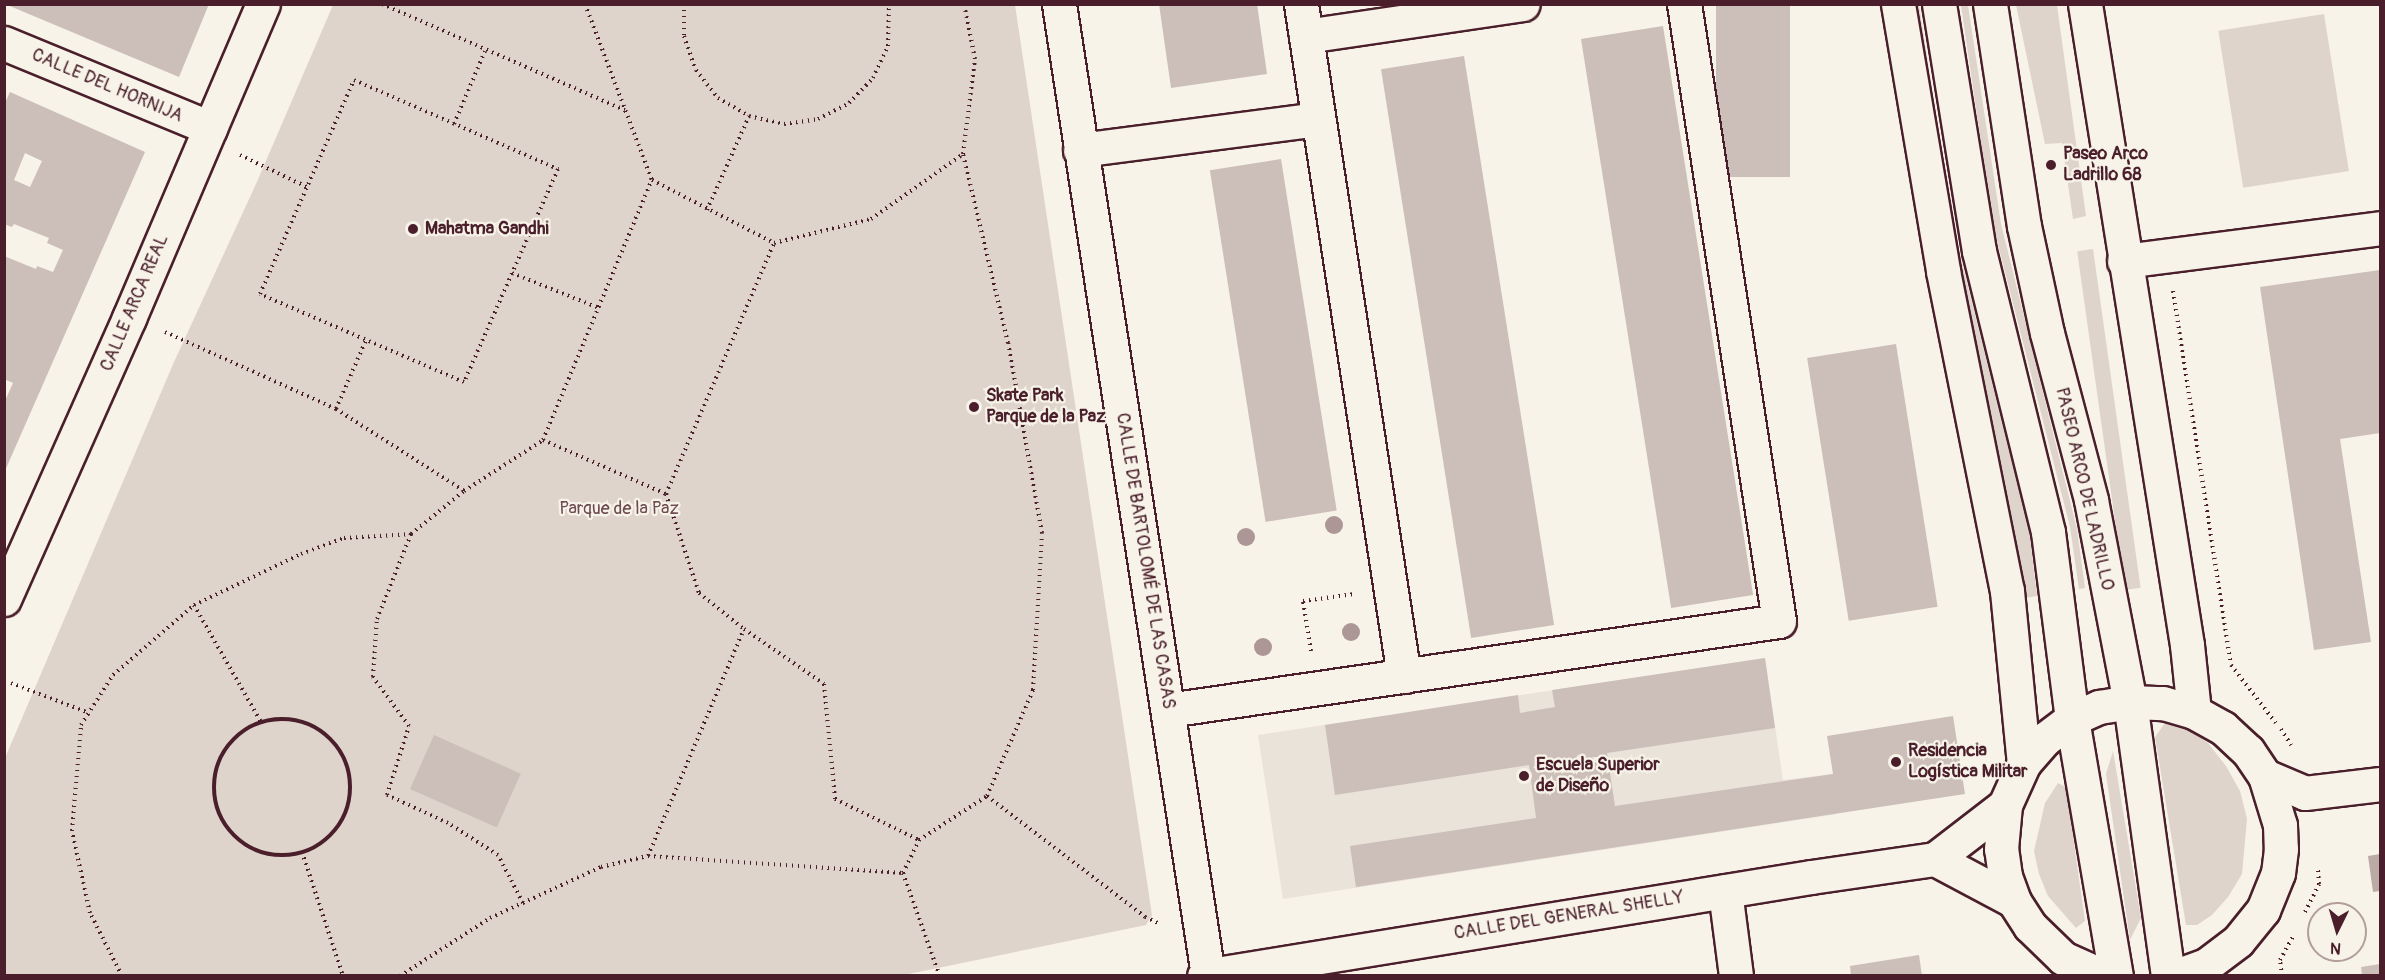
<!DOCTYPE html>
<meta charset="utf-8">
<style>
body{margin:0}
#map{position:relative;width:2385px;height:980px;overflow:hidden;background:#f7f3e8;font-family:Pangolin,sans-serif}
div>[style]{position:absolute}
.built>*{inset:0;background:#eae3da}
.green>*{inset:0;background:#ded4cc;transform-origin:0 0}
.water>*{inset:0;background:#bcaaa7}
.building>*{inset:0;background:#ccbfb9;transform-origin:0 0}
.path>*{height:4px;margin-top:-2px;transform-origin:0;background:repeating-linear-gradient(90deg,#4a1f2b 0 1.5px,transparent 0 6px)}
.path>.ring{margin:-2px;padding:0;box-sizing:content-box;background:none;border:4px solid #4a1f2b;border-radius:50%}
.roads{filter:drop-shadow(2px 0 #4a1f2b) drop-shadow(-2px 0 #4a1f2b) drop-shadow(0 2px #4a1f2b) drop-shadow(0 -2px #4a1f2b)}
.minor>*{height:33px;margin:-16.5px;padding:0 16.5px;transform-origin:16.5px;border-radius:16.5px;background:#f7f3e8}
.major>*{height:33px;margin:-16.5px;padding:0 16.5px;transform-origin:16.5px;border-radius:16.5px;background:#f7f3e8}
.trees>*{width:18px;height:18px;margin:-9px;border-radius:50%;background:#ac9796}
.dots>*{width:16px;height:16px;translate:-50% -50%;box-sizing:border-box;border:3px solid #f7f3e8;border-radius:50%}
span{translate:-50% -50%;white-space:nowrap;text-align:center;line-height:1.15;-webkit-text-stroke:4.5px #f7f3e8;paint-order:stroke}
.street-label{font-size:18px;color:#4a1f2b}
.poi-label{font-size:18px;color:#4a1f2b;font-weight:700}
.left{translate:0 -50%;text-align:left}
.park-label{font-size:18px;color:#6f4c53}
.frame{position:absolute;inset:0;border:6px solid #4a1f2b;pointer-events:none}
.north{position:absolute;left:2307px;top:902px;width:60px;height:60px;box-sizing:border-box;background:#f7f3e8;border:2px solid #b29e9c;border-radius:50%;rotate:185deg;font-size:16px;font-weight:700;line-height:24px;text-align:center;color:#4a1f2b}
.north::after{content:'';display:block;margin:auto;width:21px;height:27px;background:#4a1f2b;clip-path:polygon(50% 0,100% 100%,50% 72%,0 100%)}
</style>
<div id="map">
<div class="built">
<i style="clip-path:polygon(1765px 658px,1783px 780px,1833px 774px,1837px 814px,1283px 899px,1258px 735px)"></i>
</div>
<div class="green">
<i style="clip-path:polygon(333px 5px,1015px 5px,1152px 915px,1146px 925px,899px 976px,5px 976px,5px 758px,174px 362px,256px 184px)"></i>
<i style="clip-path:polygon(1909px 5px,1919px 5px,1955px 235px,2029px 530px,2037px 596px,2025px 598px,2005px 484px,1943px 227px)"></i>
<i style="clip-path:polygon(1961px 5px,1968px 5px,2001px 224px,2077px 529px,2085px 588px,2079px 589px,2070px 527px,1993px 225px)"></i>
<i style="clip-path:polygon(2016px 5px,2057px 5px,2086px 216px,2073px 219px,2062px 143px,2045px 144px)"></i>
<i style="left:2324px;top:14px;width:159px;height:107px;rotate:81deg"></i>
<i style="left:2093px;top:249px;width:342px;height:16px;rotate:82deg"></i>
<i style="clip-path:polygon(2165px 723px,2187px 729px,2208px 743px,2226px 766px,2240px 791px,2247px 819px,2242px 874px,2228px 897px,2212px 915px,2197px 925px,2186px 925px,2155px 737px)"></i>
<i style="clip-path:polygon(2113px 751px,2141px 918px,2130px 940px,2106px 774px)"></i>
<i style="clip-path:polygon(2058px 783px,2066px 787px,2085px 921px,2076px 928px,2048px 896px,2039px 874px,2034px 851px,2045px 803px)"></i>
</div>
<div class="water">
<i style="clip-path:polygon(2380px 854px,2380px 891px,2373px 892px,2368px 856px)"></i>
</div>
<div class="building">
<i style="clip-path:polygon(5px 4px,209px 4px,179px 77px)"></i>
<i style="clip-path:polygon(1159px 4px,1257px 4px,1267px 74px,1171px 88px)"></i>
<i style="left:1716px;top:4px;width:74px;height:173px"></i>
<i style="left:1663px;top:26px;width:576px;height:83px;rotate:81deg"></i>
<i style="left:1464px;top:56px;width:576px;height:84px;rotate:81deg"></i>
<i style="clip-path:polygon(evenodd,10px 92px,145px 152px,4px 473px,4px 403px,13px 383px,4px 379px,4px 256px,36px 269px,37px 266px,53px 272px,63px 250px,47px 243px,49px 238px,14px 224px,12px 227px,4px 224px,4px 105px,10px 92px,25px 153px,42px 161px,30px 187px,14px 180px,25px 153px)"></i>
<i style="left:1281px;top:159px;width:356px;height:72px;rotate:81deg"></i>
<i style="clip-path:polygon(2380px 270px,2380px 433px,2340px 439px,2371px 642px,2314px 650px,2260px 287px)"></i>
<i style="left:1896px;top:344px;width:266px;height:90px;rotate:81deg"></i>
<i style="clip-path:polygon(1765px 658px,1775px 728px,1607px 753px,1615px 806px,1833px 774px,1827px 736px,1953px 716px,1965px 794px,1356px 887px,1350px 846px,1536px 818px,1529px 765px,1335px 795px,1325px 725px,1518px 695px,1520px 713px,1555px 707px,1552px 690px)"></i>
<i style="left:434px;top:735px;width:95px;height:59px;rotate:24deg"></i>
<i style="clip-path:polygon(1919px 955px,1922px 976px,1851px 976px,1850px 966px)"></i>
<i style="clip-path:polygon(2380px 964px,2380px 976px,2362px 976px,2361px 967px)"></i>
</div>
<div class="path">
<i style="left:382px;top:4px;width:265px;rotate:23.6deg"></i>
<i style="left:585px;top:4px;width:188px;rotate:69.2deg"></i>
<i style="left:652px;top:180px;width:137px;rotate:27.3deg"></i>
<i style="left:774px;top:243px;width:100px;rotate:-13.9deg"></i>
<i style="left:871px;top:219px;width:113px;rotate:-35.2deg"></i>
<i style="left:963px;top:154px;width:96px;rotate:-82.8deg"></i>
<i style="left:975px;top:59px;width:56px;rotate:-101.3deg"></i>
<i style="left:684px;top:4px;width:32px;rotate:90deg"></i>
<i style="left:684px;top:36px;width:36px;rotate:71deg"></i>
<i style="left:696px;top:70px;width:36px;rotate:52deg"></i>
<i style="left:718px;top:98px;width:36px;rotate:30deg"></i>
<i style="left:749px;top:116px;width:36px;rotate:13deg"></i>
<i style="left:784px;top:124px;width:34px;rotate:-8deg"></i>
<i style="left:818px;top:119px;width:35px;rotate:-27deg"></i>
<i style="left:849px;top:103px;width:35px;rotate:-46deg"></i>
<i style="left:873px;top:78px;width:35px;rotate:-65deg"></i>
<i style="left:888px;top:46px;width:42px;rotate:-88.6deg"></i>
<i style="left:354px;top:80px;width:223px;rotate:23.6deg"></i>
<i style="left:558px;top:169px;width:233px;rotate:113.8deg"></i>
<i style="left:464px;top:382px;width:222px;rotate:-156.7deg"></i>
<i style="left:260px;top:294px;width:234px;rotate:-66.3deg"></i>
<i style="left:454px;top:124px;width:79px;rotate:-67deg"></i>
<i style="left:240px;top:155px;width:74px;rotate:25.5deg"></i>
<i style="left:707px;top:210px;width:103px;rotate:-65.9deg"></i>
<i style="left:512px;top:273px;width:94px;rotate:21.9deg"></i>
<i style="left:2173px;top:291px;width:378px;rotate:81.2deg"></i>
<i style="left:2231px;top:665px;width:73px;rotate:52.2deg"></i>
<i style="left:165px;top:332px;width:188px;rotate:24.2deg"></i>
<i style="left:336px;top:409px;width:152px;rotate:32.6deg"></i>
<i style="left:336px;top:409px;width:75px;rotate:-66.5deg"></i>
<i style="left:543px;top:440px;width:134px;rotate:23.7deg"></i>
<i style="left:666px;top:494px;width:104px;rotate:71.6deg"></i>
<i style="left:699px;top:593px;width:58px;rotate:38.7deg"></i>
<i style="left:744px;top:629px;width:97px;rotate:34.5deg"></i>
<i style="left:824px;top:684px;width:116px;rotate:84.5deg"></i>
<i style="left:835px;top:799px;width:93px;rotate:26deg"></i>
<i style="left:666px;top:494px;width:273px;rotate:-66.7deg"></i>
<i style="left:194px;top:605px;width:135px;rotate:60.2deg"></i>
<i style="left:1311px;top:651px;width:51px;rotate:-99.1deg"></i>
<i style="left:1303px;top:601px;width:52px;rotate:-7.7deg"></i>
<i style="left:11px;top:683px;width:84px;rotate:21deg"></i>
<i class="ring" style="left:214px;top:719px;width:132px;height:132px"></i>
<i style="left:2281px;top:729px;width:19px;rotate:58deg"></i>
<i style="left:987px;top:796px;width:199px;rotate:37.4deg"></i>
<i style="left:1145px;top:917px;width:14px;rotate:25deg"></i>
<i style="left:302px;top:852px;width:131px;rotate:71.7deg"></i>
<i style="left:648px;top:856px;width:246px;rotate:-67.1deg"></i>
<i style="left:903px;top:873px;width:107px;rotate:70.4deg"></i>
<i style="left:523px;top:903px;width:54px;rotate:-117.5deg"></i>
<i style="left:498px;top:855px;width:59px;rotate:-147.4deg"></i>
<i style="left:448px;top:823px;width:67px;rotate:-155.3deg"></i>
<i style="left:387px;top:795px;width:72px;rotate:-72.3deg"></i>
<i style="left:409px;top:726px;width:61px;rotate:-126.3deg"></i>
<i style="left:373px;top:677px;width:58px;rotate:-86.1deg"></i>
<i style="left:377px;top:619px;width:92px;rotate:-68.2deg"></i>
<i style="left:411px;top:534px;width:68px;rotate:-39.1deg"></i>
<i style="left:464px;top:491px;width:94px;rotate:-32.8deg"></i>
<i style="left:543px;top:440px;width:282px;rotate:-67.3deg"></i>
<i style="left:2305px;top:912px;width:31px;rotate:-63deg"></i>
<i style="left:2319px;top:884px;width:15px;rotate:-94deg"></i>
<i style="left:122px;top:976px;width:71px;rotate:-116.9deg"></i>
<i style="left:90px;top:913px;width:84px;rotate:-102.4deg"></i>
<i style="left:72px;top:831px;width:106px;rotate:-85.1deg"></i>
<i style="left:81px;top:725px;width:59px;rotate:-57.4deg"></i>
<i style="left:113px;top:675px;width:107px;rotate:-40.8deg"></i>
<i style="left:194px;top:605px;width:119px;rotate:-25.5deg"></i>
<i style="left:301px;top:554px;width:46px;rotate:-20.4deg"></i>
<i style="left:344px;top:538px;width:67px;rotate:-3.4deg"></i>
<i style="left:400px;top:976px;width:107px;rotate:-32.8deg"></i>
<i style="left:490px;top:918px;width:122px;rotate:-24.7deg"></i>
<i style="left:601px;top:867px;width:48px;rotate:-13.2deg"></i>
<i style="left:648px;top:856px;width:256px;rotate:3.8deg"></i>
<i style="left:903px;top:873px;width:37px;rotate:-64deg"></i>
<i style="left:919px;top:840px;width:81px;rotate:-32.9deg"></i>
<i style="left:987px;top:796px;width:116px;rotate:-66.5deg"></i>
<i style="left:1033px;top:690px;width:157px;rotate:-86.7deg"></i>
<i style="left:1042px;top:533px;width:193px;rotate:-100.1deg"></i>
<i style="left:1008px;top:343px;width:194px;rotate:-103.4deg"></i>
<i style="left:2282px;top:976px;width:16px;rotate:-97deg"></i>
<i style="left:2280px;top:960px;width:29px;rotate:-61deg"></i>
</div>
<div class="roads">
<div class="minor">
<i style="left:1059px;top:4px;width:983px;rotate:81.28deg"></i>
<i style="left:1301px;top:4px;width:680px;rotate:81.29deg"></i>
<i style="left:1898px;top:4px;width:271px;rotate:80.4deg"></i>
<i style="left:1943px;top:271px;width:326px;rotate:78.7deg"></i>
<i style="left:2007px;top:591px;width:173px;rotate:84.4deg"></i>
<i style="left:2085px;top:4px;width:649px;rotate:80.96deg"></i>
<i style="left:2187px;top:645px;width:67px;rotate:84deg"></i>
<i style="left:1306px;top:36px;width:219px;rotate:-8.4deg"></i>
<i style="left:4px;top:43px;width:223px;rotate:22.4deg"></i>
<i style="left:1080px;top:150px;width:240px;rotate:-7.4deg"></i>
<i style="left:2124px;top:261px;width:258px;rotate:-7.3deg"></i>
<i style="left:4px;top:599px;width:308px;rotate:-66deg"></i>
<i style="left:129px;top:318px;width:341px;rotate:-66.9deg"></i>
<i style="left:1168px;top:710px;width:617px;rotate:-8.29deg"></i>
<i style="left:1779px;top:621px;width:624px;rotate:-98.75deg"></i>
<i style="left:2265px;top:776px;width:43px;rotate:23deg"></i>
<i style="left:2305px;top:793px;width:76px;rotate:-6.8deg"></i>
<i style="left:1935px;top:859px;width:89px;rotate:28deg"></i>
<i style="left:1725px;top:891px;width:86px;rotate:82.6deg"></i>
<i style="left:1204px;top:976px;width:615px;rotate:-9.26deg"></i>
<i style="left:1811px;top:877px;width:125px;rotate:-8.3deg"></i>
<i style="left:1935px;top:859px;width:88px;rotate:-37.6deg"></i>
<i style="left:2103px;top:976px;width:44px;rotate:-155.8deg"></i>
<i style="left:2063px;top:958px;width:46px;rotate:-135.9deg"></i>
<i style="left:2030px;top:926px;width:30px;rotate:-123deg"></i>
<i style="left:2014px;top:901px;width:27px;rotate:-110deg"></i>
<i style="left:2005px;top:876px;width:27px;rotate:-98deg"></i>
<i style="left:2001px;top:849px;width:44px;rotate:-84.8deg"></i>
<i style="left:2005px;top:805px;width:46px;rotate:-65.7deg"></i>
<i style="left:2024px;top:763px;width:32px;rotate:-49deg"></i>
<i style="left:2045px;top:739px;width:34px;rotate:-37deg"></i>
<i style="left:2072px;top:719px;width:30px;rotate:-24deg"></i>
<i style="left:2099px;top:707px;width:31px;rotate:-9deg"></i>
<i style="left:2130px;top:702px;width:33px;rotate:2deg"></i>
<i style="left:2163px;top:703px;width:32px;rotate:16deg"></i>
<i style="left:2194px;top:712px;width:33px;rotate:29deg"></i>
<i style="left:2223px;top:728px;width:34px;rotate:43deg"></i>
<i style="left:2248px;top:751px;width:30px;rotate:56deg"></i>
<i style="left:2265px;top:776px;width:51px;rotate:73deg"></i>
<i style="left:2280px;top:825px;width:24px;rotate:88deg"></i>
<i style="left:2281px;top:849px;width:24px;rotate:97deg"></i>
<i style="left:2278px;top:873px;width:40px;rotate:112deg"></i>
<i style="left:2263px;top:910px;width:40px;rotate:129deg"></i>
<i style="left:2238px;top:941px;width:40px;rotate:143deg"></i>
<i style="left:2206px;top:965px;width:32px;rotate:160deg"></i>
</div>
<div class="major">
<i style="left:1939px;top:4px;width:250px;rotate:80.8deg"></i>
<i style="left:1979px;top:251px;width:289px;rotate:76.2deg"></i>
<i style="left:2048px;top:532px;width:189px;rotate:82.7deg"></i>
<i style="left:2072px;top:719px;width:261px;rotate:80.3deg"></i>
<i style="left:1990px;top:4px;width:225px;rotate:81.3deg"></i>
<i style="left:2024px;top:226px;width:109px;rotate:77.9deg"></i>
<i style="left:2047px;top:333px;width:173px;rotate:75.2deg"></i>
<i style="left:2091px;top:500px;width:206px;rotate:79.1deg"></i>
<i style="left:2130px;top:702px;width:277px;rotate:82.1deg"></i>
</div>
</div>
<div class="trees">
<i style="left:1334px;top:525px"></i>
<i style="left:1246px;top:537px"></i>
<i style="left:1351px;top:632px"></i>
<i style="left:1263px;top:647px"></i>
</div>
<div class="dots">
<i style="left:2051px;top:165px;background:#4a1f2b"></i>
<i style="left:413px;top:229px;background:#4a1f2b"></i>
<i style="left:974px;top:407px;background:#4a1f2b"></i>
<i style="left:1896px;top:762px;background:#4a1f2b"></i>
<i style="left:1524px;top:776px;background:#4a1f2b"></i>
</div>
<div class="street-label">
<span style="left:107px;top:86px;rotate:23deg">CALLE DEL HORNIJA</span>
<span style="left:135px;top:303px;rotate:-67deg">CALLE ARCA REAL</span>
<span style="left:2084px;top:489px;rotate:77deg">PASEO ARCO DE LADRILLO</span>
<span style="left:1145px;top:561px;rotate:81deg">CALLE DE BARTOLOMÉ DE LAS CASAS</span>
<span style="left:1569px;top:916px;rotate:-9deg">CALLE DEL GENERAL SHELLY</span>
</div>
<div class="poi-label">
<span class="left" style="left:2063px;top:165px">Paseo Arco<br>Ladrillo 68</span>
<span class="left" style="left:425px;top:229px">Mahatma Gandhi</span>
<span class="left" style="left:986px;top:407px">Skate Park<br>Parque de la Paz</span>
<span class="left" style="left:1908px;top:762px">Residencia<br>Logística Militar</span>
<span class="left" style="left:1536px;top:776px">Escuela Superior<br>de Diseño</span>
</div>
<div class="park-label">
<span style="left:619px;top:509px">Parque de la Paz</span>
</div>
<div class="frame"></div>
<div class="north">N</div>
</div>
